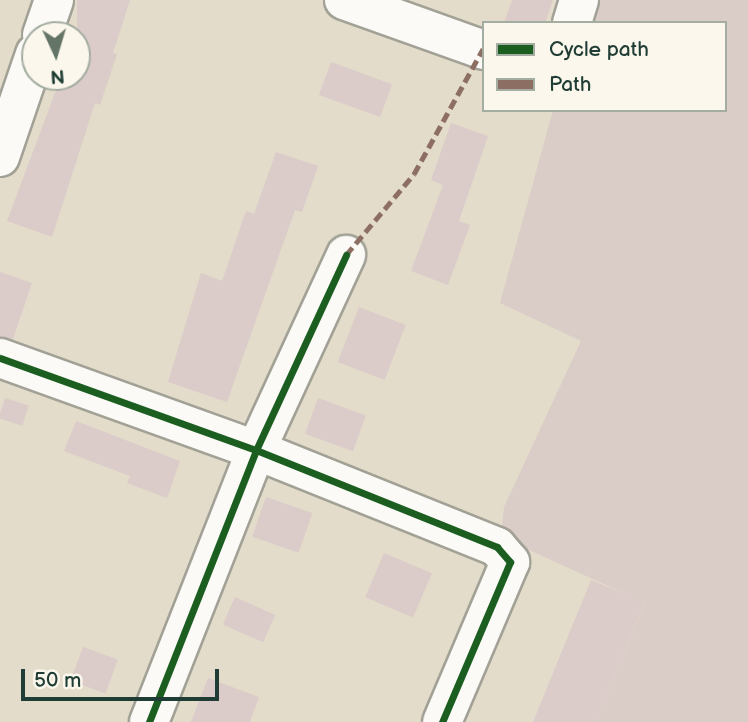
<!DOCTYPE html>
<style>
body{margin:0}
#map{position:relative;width:748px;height:722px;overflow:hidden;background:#e4dcca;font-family:"Balsamiq Sans",sans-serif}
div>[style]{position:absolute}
.industrial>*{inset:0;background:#daccc7}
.building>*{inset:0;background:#dbcbc9;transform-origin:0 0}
.roads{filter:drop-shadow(2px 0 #a2a196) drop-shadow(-2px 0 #a2a196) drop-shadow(0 2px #a2a196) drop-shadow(0 -2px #a2a196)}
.minor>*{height:38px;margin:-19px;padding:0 19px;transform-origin:19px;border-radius:19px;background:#fbfaf7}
.quiet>*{height:5px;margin-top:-2.5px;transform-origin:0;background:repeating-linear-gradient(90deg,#8d6e63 0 10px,transparent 0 15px)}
.cycleway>*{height:7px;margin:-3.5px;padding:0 3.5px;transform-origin:3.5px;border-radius:3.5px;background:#1b5e20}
span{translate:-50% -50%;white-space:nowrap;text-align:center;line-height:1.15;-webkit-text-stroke:5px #fbf7ec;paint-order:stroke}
.legend{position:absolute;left:482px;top:21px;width:245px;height:91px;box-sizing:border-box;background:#fbf7ec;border:2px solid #a3ada2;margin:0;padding:9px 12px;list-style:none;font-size:21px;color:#1f3d34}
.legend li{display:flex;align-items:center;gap:14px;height:35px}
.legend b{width:35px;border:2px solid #a3ada2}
.north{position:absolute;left:21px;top:21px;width:70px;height:70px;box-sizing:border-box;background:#fbf7ec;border:2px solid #a3ada2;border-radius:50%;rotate:176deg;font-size:19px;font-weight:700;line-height:28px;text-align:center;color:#1f3d34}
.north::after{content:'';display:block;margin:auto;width:24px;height:32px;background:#647568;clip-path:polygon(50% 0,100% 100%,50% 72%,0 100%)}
.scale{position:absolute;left:21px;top:669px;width:198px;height:32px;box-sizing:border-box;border:4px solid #1f3d34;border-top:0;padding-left:9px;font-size:21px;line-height:24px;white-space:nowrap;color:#1f3d34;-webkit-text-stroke:5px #fbf7ec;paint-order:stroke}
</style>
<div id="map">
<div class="industrial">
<i style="clip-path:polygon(589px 0,748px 0,748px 722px,596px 722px,645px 603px,501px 537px,504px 507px,581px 341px,500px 303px,553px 110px,725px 110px,725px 23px,581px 23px)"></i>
</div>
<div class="building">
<i style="clip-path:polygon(77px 0,130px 0,113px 53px,117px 54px,100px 105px,95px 103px,52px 237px,7px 221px,61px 77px,77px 77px)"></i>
<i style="clip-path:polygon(512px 0,553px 0,545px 23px,504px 23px)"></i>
<i style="left:331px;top:62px;width:65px;height:35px;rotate:20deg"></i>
<i style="clip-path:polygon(451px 123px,488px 136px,459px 221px,470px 225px,448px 285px,411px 271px,443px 185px,431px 180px)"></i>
<i style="clip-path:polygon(276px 152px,318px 166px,302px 212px,295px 210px,227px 402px,168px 382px,201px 273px,222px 281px,246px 211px,254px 214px)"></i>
<i style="clip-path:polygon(0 272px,32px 283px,13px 339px,0 337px)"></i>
<i style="left:359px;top:307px;width:50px;height:59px;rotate:21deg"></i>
<i style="left:5px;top:398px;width:25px;height:21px;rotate:18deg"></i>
<i style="left:318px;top:398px;width:51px;height:38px;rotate:20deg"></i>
<i style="clip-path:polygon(76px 421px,180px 461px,167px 498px,127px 483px,130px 476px,64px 451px)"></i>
<i style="left:266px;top:497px;width:49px;height:42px;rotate:19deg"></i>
<i style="left:384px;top:553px;width:52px;height:48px;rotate:23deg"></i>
<i style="clip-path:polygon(591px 580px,645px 602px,596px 722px,533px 722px)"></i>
<i style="left:235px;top:597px;width:44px;height:30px;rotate:24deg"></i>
<i style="left:83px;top:647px;width:37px;height:36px;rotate:20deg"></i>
<i style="clip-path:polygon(208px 678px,259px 697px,250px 722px,191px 722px)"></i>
</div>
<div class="roads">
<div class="minor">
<i style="left:344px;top:0;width:149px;rotate:19.7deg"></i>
<i style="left:572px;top:23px;width:24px;rotate:-73deg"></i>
<i style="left:42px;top:35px;width:37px;rotate:-71deg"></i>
<i style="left:0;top:157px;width:109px;rotate:-71.2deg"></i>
<i style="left:0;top:358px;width:272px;rotate:19.8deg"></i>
<i style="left:256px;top:450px;width:260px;rotate:21.9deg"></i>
<i style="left:497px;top:547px;width:20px;rotate:49deg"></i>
<i style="left:510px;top:562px;width:174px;rotate:113deg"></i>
<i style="left:149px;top:722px;width:292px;rotate:-68.5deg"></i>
<i style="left:256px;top:450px;width:215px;rotate:-65.2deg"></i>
</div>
</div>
<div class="quiet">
<i style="left:346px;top:255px;width:106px;rotate:-50deg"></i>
<i style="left:414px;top:174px;width:143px;rotate:-61.1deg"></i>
</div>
<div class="cycleway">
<i style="left:0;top:358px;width:272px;rotate:19.8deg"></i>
<i style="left:256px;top:450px;width:260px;rotate:21.9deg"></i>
<i style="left:497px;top:547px;width:20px;rotate:49deg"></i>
<i style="left:510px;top:562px;width:174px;rotate:113deg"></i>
<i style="left:149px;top:722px;width:292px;rotate:-68.5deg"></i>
<i style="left:256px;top:450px;width:215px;rotate:-65.2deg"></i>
</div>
<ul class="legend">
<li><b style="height:9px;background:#1b5e20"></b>Cycle path</li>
<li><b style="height:9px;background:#8d6e63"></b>Path</li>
</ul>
<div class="north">N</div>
<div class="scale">50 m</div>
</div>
